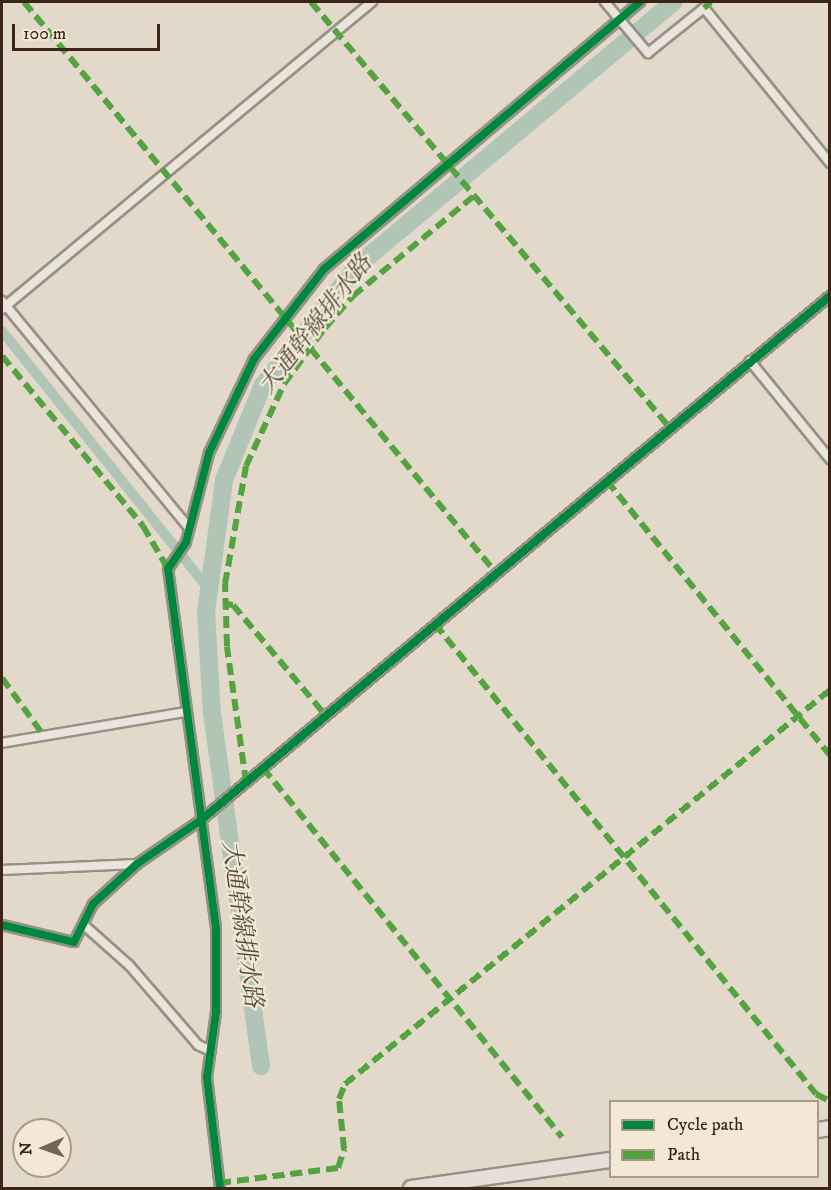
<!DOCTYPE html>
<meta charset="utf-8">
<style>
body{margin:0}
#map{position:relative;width:831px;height:1190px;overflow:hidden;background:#e2d9ca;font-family:"IM FELL DW Pica","Noto Serif JP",serif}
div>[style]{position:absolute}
.canal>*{height:10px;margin:-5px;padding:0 5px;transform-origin:5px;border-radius:5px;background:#b0c5b6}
.river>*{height:18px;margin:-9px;padding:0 9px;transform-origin:9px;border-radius:9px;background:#b0c5b6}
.roads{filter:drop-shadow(2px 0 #989086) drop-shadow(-2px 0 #989086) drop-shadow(0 2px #989086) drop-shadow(0 -2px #989086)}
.street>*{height:8px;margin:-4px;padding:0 4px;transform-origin:4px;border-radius:4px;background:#e9e4dc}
.primary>*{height:14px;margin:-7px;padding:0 7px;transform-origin:7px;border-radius:7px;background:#e5dfd7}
.quiet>*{height:6px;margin-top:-3px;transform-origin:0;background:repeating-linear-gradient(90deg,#54a340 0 12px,transparent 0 18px)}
.cycleway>*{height:8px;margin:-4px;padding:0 4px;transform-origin:4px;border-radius:4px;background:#00873e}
span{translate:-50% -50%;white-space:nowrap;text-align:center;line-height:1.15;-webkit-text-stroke:4.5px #f3e8d6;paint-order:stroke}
.water-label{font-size:24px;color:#544b3d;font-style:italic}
.frame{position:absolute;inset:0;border:3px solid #3c2518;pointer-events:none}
.legend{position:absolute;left:609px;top:1100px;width:210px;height:78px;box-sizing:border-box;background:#f3e8d6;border:2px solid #aa9a8a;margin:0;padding:8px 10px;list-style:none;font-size:18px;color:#3c2518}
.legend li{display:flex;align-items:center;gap:12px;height:30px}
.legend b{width:30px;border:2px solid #aa9a8a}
.north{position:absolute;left:12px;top:1118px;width:60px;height:60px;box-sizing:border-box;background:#f3e8d6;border:2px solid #aa9a8a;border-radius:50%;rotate:268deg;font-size:16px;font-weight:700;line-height:24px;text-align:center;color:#3c2518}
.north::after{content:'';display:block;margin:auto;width:21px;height:27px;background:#766456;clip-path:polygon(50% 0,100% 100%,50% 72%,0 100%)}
.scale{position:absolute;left:12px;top:24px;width:148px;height:27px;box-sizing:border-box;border:3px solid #3c2518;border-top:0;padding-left:8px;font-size:18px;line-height:21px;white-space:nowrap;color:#3c2518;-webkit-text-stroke:4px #f3e8d6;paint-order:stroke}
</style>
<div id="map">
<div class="canal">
<i style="left:2px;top:331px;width:331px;rotate:51.3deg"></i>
</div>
<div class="river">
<i style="left:261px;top:1066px;width:354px;rotate:-97.9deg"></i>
<i style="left:212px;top:715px;width:103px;rotate:-93.3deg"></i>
<i style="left:206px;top:612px;width:133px;rotate:-82.2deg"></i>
<i style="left:224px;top:480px;width:103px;rotate:-67.7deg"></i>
<i style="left:263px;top:385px;width:153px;rotate:-51.6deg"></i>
<i style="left:358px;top:265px;width:411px;rotate:-39.8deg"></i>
</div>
<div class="roads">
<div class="street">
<i style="left:605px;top:2px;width:67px;rotate:49.9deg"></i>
<i style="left:648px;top:53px;width:72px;rotate:-38.8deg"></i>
<i style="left:704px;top:8px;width:200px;rotate:50.9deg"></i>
<i style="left:2px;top:301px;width:294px;rotate:50.5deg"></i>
<i style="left:2px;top:309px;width:481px;rotate:-39.7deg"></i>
<i style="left:750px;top:361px;width:127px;rotate:50.8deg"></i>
<i style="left:2px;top:743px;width:187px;rotate:-9.6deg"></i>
<i style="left:2px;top:870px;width:135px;rotate:-2.5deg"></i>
<i style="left:2px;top:925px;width:74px;rotate:13.3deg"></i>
<i style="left:74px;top:942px;width:42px;rotate:-63.4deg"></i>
<i style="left:93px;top:904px;width:59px;rotate:-42.3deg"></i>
<i style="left:137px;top:864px;width:78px;rotate:-34.5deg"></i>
<i style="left:201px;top:820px;width:819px;rotate:-39.8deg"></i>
<i style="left:85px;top:926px;width:59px;rotate:41.6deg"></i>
<i style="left:129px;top:965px;width:106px;rotate:49.2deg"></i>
<i style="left:198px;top:1045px;width:14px;rotate:25deg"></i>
<i style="left:220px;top:1188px;width:112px;rotate:-96.7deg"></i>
<i style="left:207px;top:1077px;width:66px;rotate:-82.1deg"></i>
<i style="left:216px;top:1012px;width:84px;rotate:-90deg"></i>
<i style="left:216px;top:928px;width:362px;rotate:-97.6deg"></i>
<i style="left:168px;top:569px;width:32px;rotate:-56deg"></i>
<i style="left:186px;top:542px;width:92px;rotate:-75.5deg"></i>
<i style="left:209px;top:453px;width:104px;rotate:-64.4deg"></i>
<i style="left:254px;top:359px;width:114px;rotate:-52.1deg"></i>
<i style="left:324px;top:269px;width:414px;rotate:-40.2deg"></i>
</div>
<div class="primary">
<i style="left:818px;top:1130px;width:12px;rotate:-9deg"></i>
<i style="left:411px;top:1188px;width:201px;rotate:-8deg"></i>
</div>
</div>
<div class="quiet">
<i style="left:24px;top:2px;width:742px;rotate:50.41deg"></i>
<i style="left:311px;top:2px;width:557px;rotate:49.88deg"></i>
<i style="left:704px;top:8px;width:9px;rotate:-41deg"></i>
<i style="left:2px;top:356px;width:221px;rotate:50.3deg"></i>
<i style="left:143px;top:526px;width:50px;rotate:59.8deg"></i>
<i style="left:607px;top:481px;width:353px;rotate:50.9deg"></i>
<i style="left:226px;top:604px;width:7px;rotate:8deg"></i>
<i style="left:233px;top:605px;width:145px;rotate:50deg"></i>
<i style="left:435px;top:624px;width:605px;rotate:50.97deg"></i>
<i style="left:816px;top:1094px;width:16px;rotate:27deg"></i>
<i style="left:2px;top:678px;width:72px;rotate:54.1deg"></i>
<i style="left:263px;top:768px;width:475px;rotate:51deg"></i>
<i style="left:246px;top:782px;width:137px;rotate:-98deg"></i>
<i style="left:227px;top:646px;width:62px;rotate:-91.8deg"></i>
<i style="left:225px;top:584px;width:120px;rotate:-79.9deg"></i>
<i style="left:246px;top:466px;width:90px;rotate:-65.1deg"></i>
<i style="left:284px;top:384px;width:69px;rotate:-53.8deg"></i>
<i style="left:325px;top:328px;width:43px;rotate:-48.8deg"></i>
<i style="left:353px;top:296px;width:158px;rotate:-39.6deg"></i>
<i style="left:219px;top:1183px;width:120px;rotate:-7.2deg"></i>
<i style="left:338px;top:1168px;width:20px;rotate:-72deg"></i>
<i style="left:344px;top:1149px;width:50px;rotate:-95.7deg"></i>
<i style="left:339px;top:1099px;width:16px;rotate:-68deg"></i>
<i style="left:345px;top:1084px;width:625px;rotate:-39.09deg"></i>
</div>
<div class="cycleway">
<i style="left:2px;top:925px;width:74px;rotate:13.3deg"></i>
<i style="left:74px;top:942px;width:42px;rotate:-63.4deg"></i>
<i style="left:93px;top:904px;width:59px;rotate:-42.3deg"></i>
<i style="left:137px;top:864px;width:78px;rotate:-34.5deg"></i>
<i style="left:201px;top:820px;width:819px;rotate:-39.8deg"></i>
<i style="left:220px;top:1188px;width:112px;rotate:-96.7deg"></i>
<i style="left:207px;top:1077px;width:66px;rotate:-82.1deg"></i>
<i style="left:216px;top:1012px;width:84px;rotate:-90deg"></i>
<i style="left:216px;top:928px;width:362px;rotate:-97.6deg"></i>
<i style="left:168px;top:569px;width:32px;rotate:-56deg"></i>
<i style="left:186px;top:542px;width:92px;rotate:-75.5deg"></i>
<i style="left:209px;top:453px;width:104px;rotate:-64.4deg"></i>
<i style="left:254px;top:359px;width:114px;rotate:-52.1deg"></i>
<i style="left:324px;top:269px;width:414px;rotate:-40.2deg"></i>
</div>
<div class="water-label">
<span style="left:316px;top:325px;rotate:-52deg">大通幹線排水路</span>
<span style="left:241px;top:924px;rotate:82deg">大通幹線排水路</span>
</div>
<div class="frame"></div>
<ul class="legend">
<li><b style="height:8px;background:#00873e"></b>Cycle path</li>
<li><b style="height:8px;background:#54a340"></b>Path</li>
</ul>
<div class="north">N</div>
<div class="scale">100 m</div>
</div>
